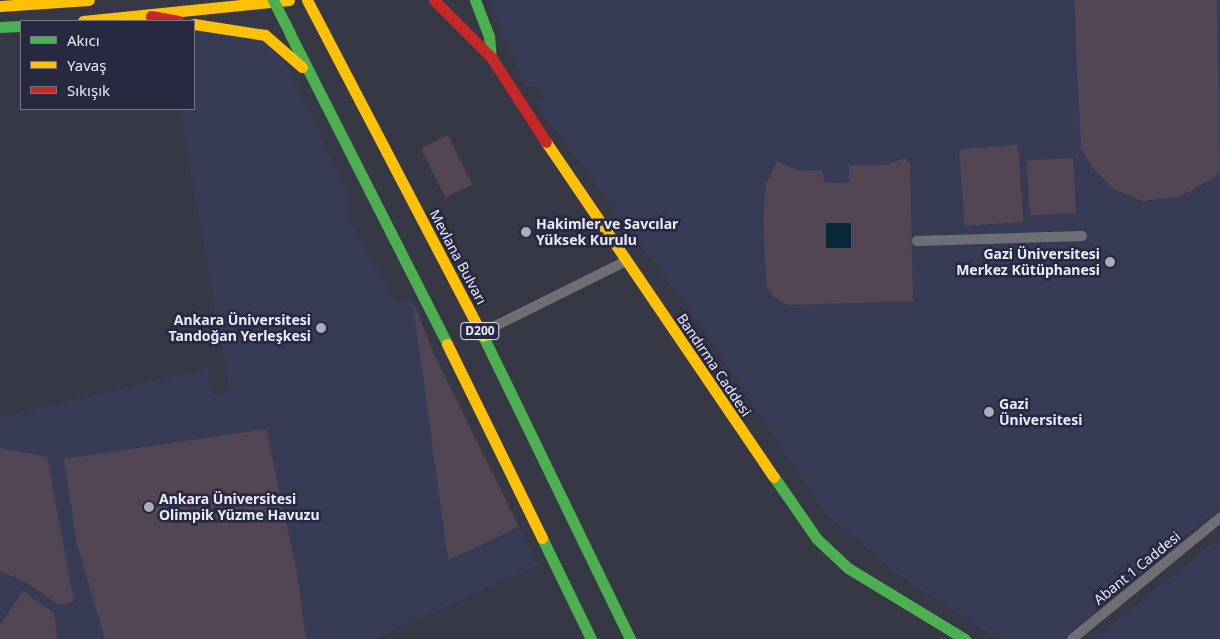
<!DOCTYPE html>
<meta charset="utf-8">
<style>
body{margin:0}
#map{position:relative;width:1220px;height:639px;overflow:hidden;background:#373845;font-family:"Noto Sans",sans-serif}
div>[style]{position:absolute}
.built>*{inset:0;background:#383b56}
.green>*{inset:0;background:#524554;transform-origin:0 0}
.water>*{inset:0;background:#072939;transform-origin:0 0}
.street>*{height:10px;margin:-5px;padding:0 5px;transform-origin:5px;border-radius:5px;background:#6d6f75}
.fast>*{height:11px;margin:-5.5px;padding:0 5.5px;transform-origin:5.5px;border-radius:5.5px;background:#4caf50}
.slow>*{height:11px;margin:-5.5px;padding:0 5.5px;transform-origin:5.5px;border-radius:5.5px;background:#ffc107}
.jam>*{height:11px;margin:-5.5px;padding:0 5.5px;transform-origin:5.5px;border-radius:5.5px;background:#c62828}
.fast-bridge>*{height:11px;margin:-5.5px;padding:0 5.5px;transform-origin:5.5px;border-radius:5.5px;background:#4caf50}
.dots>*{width:14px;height:14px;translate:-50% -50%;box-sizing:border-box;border:2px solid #272940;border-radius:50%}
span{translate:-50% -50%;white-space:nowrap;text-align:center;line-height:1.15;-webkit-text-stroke:5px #272940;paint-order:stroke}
.shield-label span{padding:1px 4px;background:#272940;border:1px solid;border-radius:4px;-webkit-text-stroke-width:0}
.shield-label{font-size:12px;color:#e9ebfb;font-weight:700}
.poi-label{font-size:14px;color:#e9ebfb;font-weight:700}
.left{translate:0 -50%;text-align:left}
.right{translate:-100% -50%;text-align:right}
.street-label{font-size:14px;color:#e9ebfb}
.legend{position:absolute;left:20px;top:20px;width:175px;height:90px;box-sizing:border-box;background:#272940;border:1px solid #75778b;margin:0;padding:6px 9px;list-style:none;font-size:15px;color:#e9ebfb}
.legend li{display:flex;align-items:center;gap:10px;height:25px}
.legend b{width:25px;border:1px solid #75778b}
</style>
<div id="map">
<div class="built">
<i style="clip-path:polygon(488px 0,1220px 0,1220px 507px,1063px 639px,999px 639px,901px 577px,827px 515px,695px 318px,534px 101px,542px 97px,536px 86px,526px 87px)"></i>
<i style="clip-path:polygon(194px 31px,265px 41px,288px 67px,349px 197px,343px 208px,394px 301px,413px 302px,434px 354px,538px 565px,374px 639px,0 639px,0 417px,208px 368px,211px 394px,230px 392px,180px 109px,194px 109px)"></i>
<i style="clip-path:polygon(1220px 537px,1220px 639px,1094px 639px)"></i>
</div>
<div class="green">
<i style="clip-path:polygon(1074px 0,1217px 0,1220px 171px,1213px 178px,1181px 196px,1143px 201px,1113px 189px,1091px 166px,1081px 148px)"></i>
<i style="left:448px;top:135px;width:55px;height:30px;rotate:64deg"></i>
<i style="left:1018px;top:145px;width:77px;height:59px;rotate:86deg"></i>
<i style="clip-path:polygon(905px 158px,910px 164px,913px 301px,787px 305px,774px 297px,767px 288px,763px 221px,766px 184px,777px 161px,799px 171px,822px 170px,824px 182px,849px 183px,849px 165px,886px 165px)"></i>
<i style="left:1073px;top:158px;width:55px;height:46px;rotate:87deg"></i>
<i style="clip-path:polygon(413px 302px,434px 354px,519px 527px,448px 560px)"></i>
<i style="clip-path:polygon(266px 429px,297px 572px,306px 639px,105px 639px,77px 544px,64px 459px)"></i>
<i style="clip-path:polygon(0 448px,47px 457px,74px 601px,59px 605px,27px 583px,0 571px)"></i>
<i style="clip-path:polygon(23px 591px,54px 613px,57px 639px,0 639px,0 625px)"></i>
</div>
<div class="water">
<i style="left:851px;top:223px;width:25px;height:25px;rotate:90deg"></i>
</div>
<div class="street">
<i style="left:917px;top:241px;width:165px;rotate:-1.7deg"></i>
<i style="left:481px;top:333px;width:162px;rotate:-26.4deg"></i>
<i style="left:1072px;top:639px;width:191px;rotate:-39.3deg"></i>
</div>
<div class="fast">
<i style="left:475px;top:0;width:39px;rotate:69deg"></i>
<i style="left:489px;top:36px;width:21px;rotate:85deg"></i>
<i style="left:0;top:27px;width:21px;rotate:-3deg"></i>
<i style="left:290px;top:34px;width:347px;rotate:63.1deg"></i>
<i style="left:483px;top:336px;width:337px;rotate:64.1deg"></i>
<i style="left:774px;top:477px;width:75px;rotate:55.3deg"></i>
<i style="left:817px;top:539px;width:42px;rotate:43.1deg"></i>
<i style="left:848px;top:568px;width:137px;rotate:31.3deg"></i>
<i style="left:542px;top:538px;width:112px;rotate:64.1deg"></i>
</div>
<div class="slow">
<i style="left:307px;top:0;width:379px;rotate:62.4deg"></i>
<i style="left:0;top:6px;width:89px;rotate:-3.9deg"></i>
<i style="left:83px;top:21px;width:207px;rotate:-5.8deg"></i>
<i style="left:194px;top:24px;width:72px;rotate:8.8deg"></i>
<i style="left:265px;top:35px;width:49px;rotate:40.9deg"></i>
<i style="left:546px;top:142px;width:405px;rotate:55.8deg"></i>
<i style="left:447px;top:344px;width:216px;rotate:63.9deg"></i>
</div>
<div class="jam">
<i style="left:434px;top:0;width:81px;rotate:45deg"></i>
<i style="left:491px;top:57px;width:101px;rotate:57.1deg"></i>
<i style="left:151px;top:16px;width:28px;rotate:10deg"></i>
</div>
<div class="fast-bridge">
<i style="left:273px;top:0;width:38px;rotate:63deg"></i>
</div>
<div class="dots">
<i style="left:526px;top:232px;background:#abacbb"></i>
<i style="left:1110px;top:262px;background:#abacbb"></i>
<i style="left:321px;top:328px;background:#abacbb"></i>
<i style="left:989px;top:412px;background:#abacbb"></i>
<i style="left:149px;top:507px;background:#abacbb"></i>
</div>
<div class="shield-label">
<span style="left:480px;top:331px">D200</span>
</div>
<div class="poi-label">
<span class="left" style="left:536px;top:232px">Hakimler ve Savcılar<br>Yüksek Kurulu</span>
<span class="right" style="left:1100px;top:262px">Gazi Üniversitesi<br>Merkez Kütüphanesi</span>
<span class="right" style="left:311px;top:328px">Ankara Üniversitesi<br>Tandoğan Yerleşkesi</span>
<span class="left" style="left:999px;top:412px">Gazi<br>Üniversitesi</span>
<span class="left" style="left:159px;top:507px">Ankara Üniversitesi<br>Olimpik Yüzme Havuzu</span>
</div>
<div class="street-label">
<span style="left:458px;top:257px;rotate:62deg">Mevlana Bulvarı</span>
<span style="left:714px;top:365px;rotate:56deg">Bandırma Caddesi</span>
<span style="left:1137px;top:568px;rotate:-39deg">Abant 1 Caddesi</span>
</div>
<ul class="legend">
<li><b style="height:6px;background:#4caf50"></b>Akıcı</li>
<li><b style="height:6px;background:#ffc107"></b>Yavaş</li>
<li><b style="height:6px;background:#c62828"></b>Sıkışık</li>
</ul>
</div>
